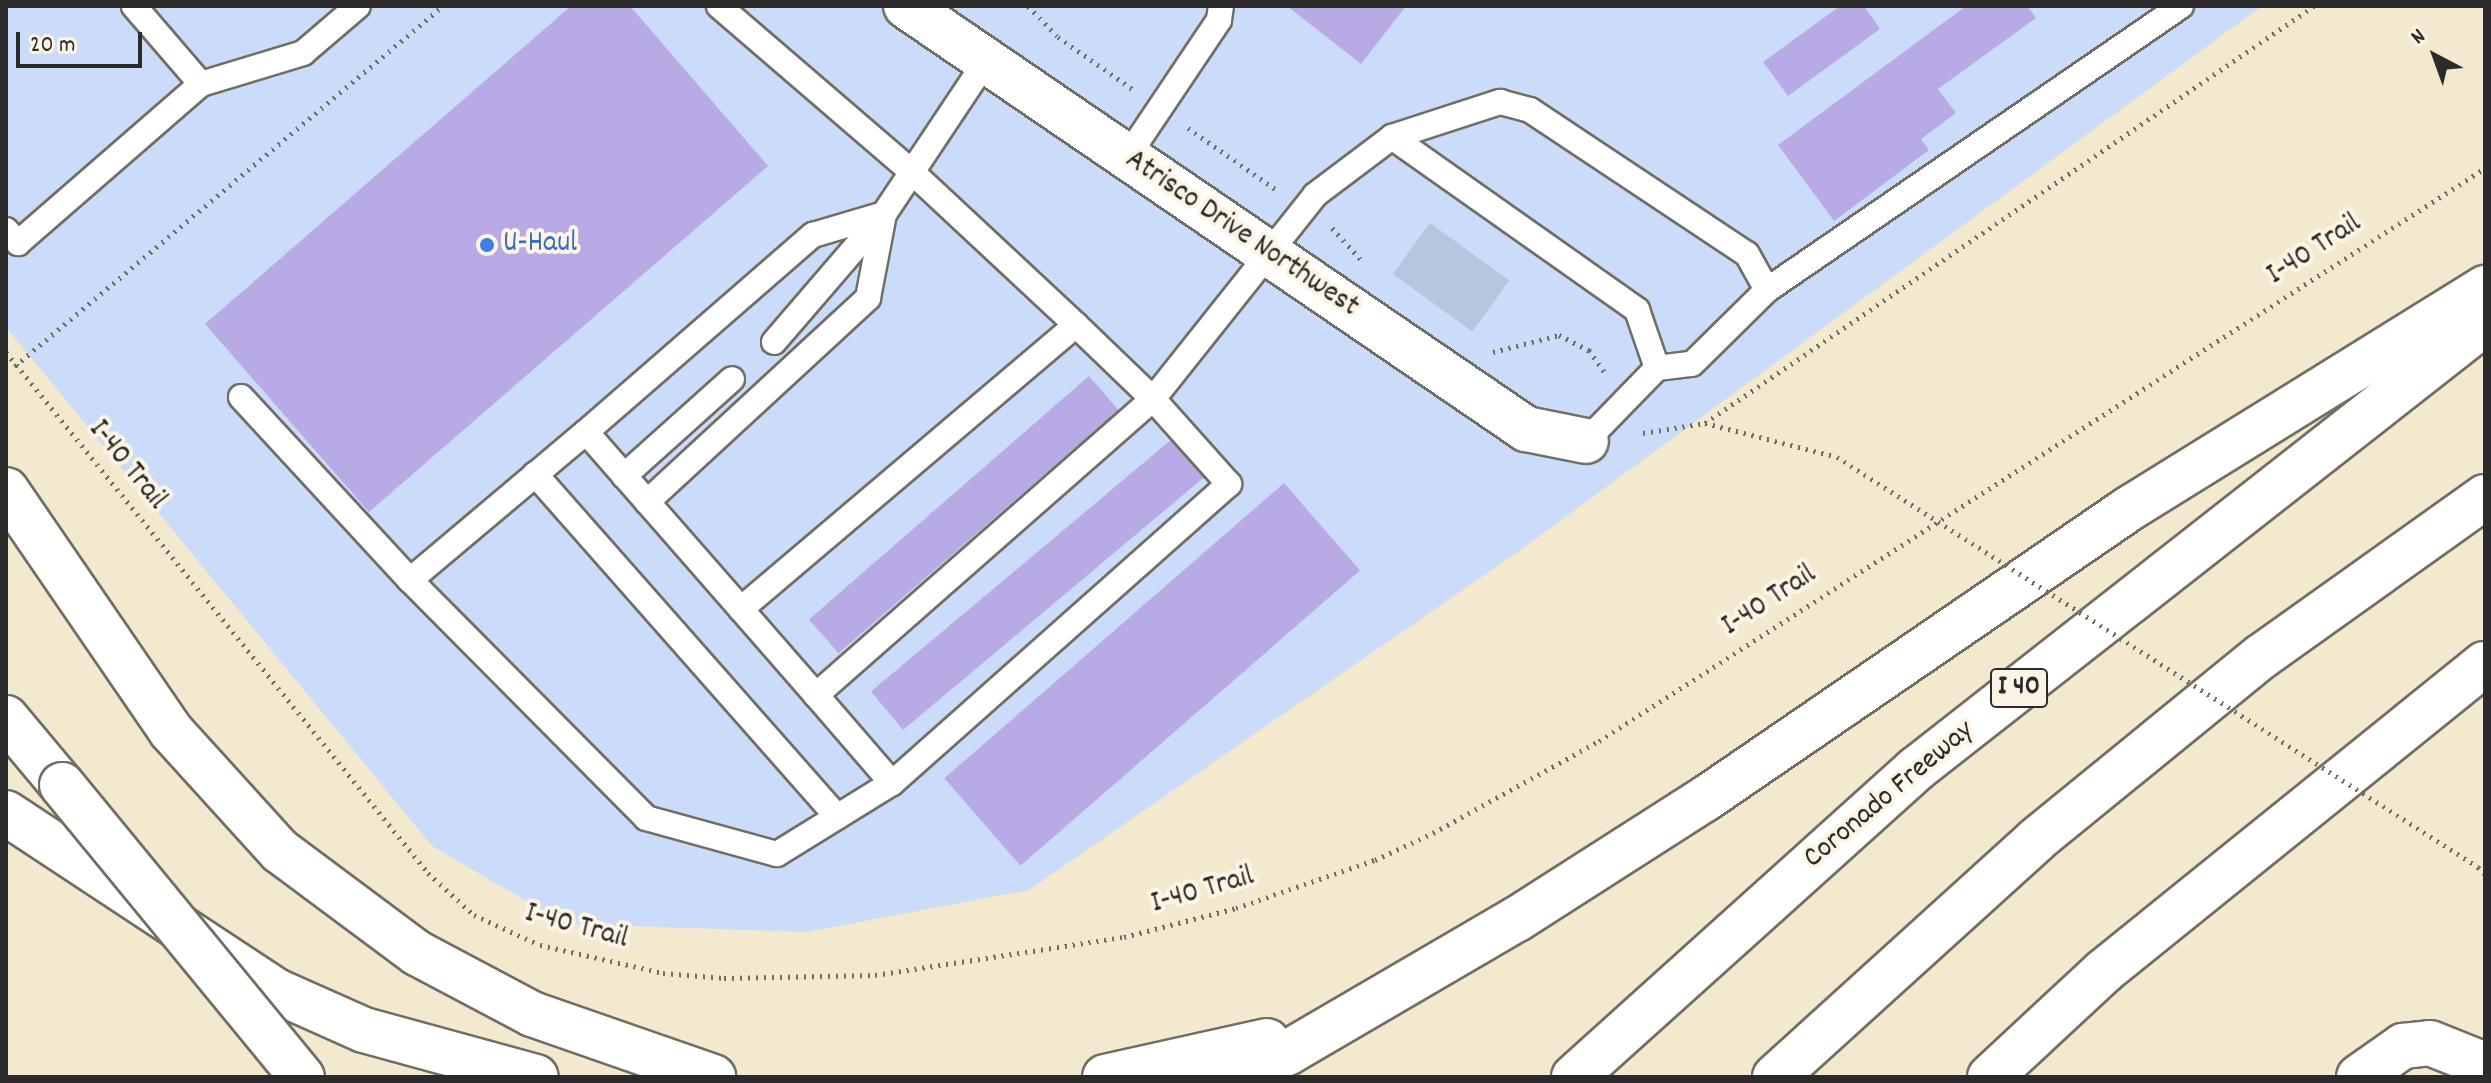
<!DOCTYPE html>
<style>
body{margin:0}
#map{position:relative;width:2491px;height:1083px;overflow:hidden;background:#f2e9ce;font-family:Dekko,sans-serif}
div>[style]{position:absolute}
.built>*{inset:0;background:#cadcf9}
.industrial>*{inset:0;background:#b7c5de;transform-origin:0 0}
.building>*{inset:0;background:#b8abe5;transform-origin:0 0}
.path>*{height:5px;margin-top:-2.5px;transform-origin:0;background:repeating-linear-gradient(90deg,#716e64 0 2px,transparent 0 8px)}
.roads{filter:drop-shadow(2px 0 #716e64) drop-shadow(-2px 0 #716e64) drop-shadow(0 2px #716e64) drop-shadow(0 -2px #716e64)}
.service>*{height:24px;margin:-12px;padding:0 12px;transform-origin:12px;border-radius:12px;background:#fff}
.minor>*{height:44px;margin:-22px;padding:0 22px;transform-origin:22px;border-radius:22px;background:#fff}
.tertiary>*{height:44px;margin:-22px;padding:0 22px;transform-origin:22px;border-radius:22px;background:#fff}
.primary>*{height:44px;margin:-22px;padding:0 22px;transform-origin:22px;border-radius:22px;background:#fff}
.motorway>*{height:44px;margin:-22px;padding:0 22px;transform-origin:22px;border-radius:22px;background:#fff}
.path-bridge>*{height:5px;margin-top:-2.5px;transform-origin:0;background:repeating-linear-gradient(90deg,#716e64 0 2px,transparent 0 8px)}
.bridges{filter:drop-shadow(2px 0 #716e64) drop-shadow(-2px 0 #716e64) drop-shadow(0 2px #716e64) drop-shadow(0 -2px #716e64)}
.primary-bridge>*{height:44px;margin:-22px;padding:0 22px;transform-origin:22px;border-radius:22px;background:#fff}
.dots>*{width:22px;height:22px;translate:-50% -50%;box-sizing:border-box;border:4px solid #fcf5e5;border-radius:50%}
span{translate:-50% -50%;white-space:nowrap;text-align:center;line-height:1.15;-webkit-text-stroke:8px #fcf5e5;paint-order:stroke}
.shield-label span{padding:2px 6px;background:#fcf5e5;border:2px solid;border-radius:6px;-webkit-text-stroke-width:0}
.shield-label{font-size:28px;color:#2b2b2b;font-weight:700}
.street-label{font-size:30px;color:#2b2b2b}
.shop-label{font-size:30px;color:#366cbe}
.left{translate:0 -50%;text-align:left}
.frame{position:absolute;inset:0;border:8px solid #2b2b2b;pointer-events:none}
.north{position:absolute;left:2395px;top:16px;width:80px;height:80px;-webkit-text-stroke:6px #fcf5e5;paint-order:stroke;rotate:319deg;font-size:22px;font-weight:700;line-height:32px;text-align:center;color:#2b2b2b}
.north::after{content:'';display:block;margin:auto;width:28px;height:36px;background:#2b2b2b;clip-path:polygon(50% 0,100% 100%,50% 72%,0 100%)}
.scale{position:absolute;left:16px;top:32px;width:126px;height:36px;box-sizing:border-box;border:4px solid #2b2b2b;border-top:0;padding-left:10px;font-size:24px;line-height:28px;white-space:nowrap;color:#2b2b2b;-webkit-text-stroke:6px #fcf5e5;paint-order:stroke}
</style>
<div id="map">
<div class="built">
<i style="clip-path:polygon(6px 6px,2262px 6px,1519px 551px,1029px 890px,807px 932px,566px 924px,432px 846px,6px 327px)"></i>
</div>
<div class="industrial">
<i style="left:1430px;top:223px;width:98px;height:63px;rotate:36deg"></i>
</div>
<div class="building">
<i style="clip-path:polygon(571px 6px,630px 6px,768px 166px,369px 512px,205px 324px)"></i>
<i style="clip-path:polygon(1287px 6px,1406px 6px,1361px 64px)"></i>
<i style="clip-path:polygon(1840px 6px,1864px 6px,1880px 29px,1788px 96px,1763px 62px)"></i>
<i style="clip-path:polygon(1966px 6px,2027px 6px,2036px 18px,1938px 89px,1956px 113px,1921px 139px,1929px 150px,1834px 221px,1778px 145px)"></i>
<i style="left:1089px;top:376px;width:45px;height:371px;rotate:49deg"></i>
<i style="left:1172px;top:439px;width:50px;height:393px;rotate:50deg"></i>
<i style="left:1284px;top:483px;width:116px;height:450px;rotate:49deg"></i>
</div>
<div class="path">
<i style="left:1028px;top:6px;width:43px;rotate:45.9deg"></i>
<i style="left:1058px;top:37px;width:93px;rotate:34.9deg"></i>
<i style="left:1188px;top:128px;width:110px;rotate:35deg"></i>
<i style="left:1332px;top:228px;width:46px;rotate:47.6deg"></i>
<i style="left:6px;top:352px;width:670px;rotate:50.99deg"></i>
<i style="left:428px;top:873px;width:62px;rotate:42.4deg"></i>
<i style="left:474px;top:915px;width:72px;rotate:24.4deg"></i>
<i style="left:540px;top:945px;width:126px;rotate:12.8deg"></i>
<i style="left:663px;top:973px;width:61px;rotate:4.7deg"></i>
<i style="left:724px;top:978px;width:151px;rotate:-1.1deg"></i>
<i style="left:875px;top:975px;width:252px;rotate:-8.7deg"></i>
<i style="left:1124px;top:937px;width:116px;rotate:-14.5deg"></i>
<i style="left:1236px;top:908px;width:147px;rotate:-19.1deg"></i>
<i style="left:1375px;top:860px;width:64px;rotate:-25deg"></i>
<i style="left:1433px;top:833px;width:190px;rotate:-29deg"></i>
<i style="left:1599px;top:741px;width:1055px;rotate:-32.89deg"></i>
<i style="left:1493px;top:352px;width:68px;rotate:-14.4deg"></i>
<i style="left:1559px;top:335px;width:34px;rotate:27deg"></i>
<i style="left:1589px;top:350px;width:28px;rotate:55deg"></i>
<i style="left:15px;top:366px;width:559px;rotate:-40.07deg"></i>
<i style="left:1705px;top:423px;width:738px;rotate:-34.4deg"></i>
<i style="left:1643px;top:433px;width:63px;rotate:-9.2deg"></i>
<i style="left:1705px;top:423px;width:136px;rotate:14.4deg"></i>
<i style="left:2478px;top:867px;width:10px;rotate:45deg"></i>
</div>
<div class="roads">
<div class="service">
<i style="left:719px;top:6px;width:255px;rotate:40.7deg"></i>
<i style="left:912px;top:172px;width:224px;rotate:43deg"></i>
<i style="left:201px;top:84px;width:107px;rotate:-16.9deg"></i>
<i style="left:303px;top:53px;width:72px;rotate:-40.5deg"></i>
<i style="left:1392px;top:137px;width:300px;rotate:35.2deg"></i>
<i style="left:1637px;top:310px;width:61px;rotate:71deg"></i>
<i style="left:1127px;top:157px;width:165px;rotate:-56.1deg"></i>
<i style="left:1219px;top:20px;width:14px;rotate:-82deg"></i>
<i style="left:6px;top:230px;width:18px;rotate:47deg"></i>
<i style="left:18px;top:243px;width:242px;rotate:-41deg"></i>
<i style="left:201px;top:84px;width:103px;rotate:-130.7deg"></i>
<i style="left:774px;top:342px;width:169px;rotate:-49.3deg"></i>
<i style="left:884px;top:214px;width:184px;rotate:-56.3deg"></i>
<i style="left:241px;top:397px;width:249px;rotate:47.3deg"></i>
<i style="left:586px;top:432px;width:230px;rotate:139.9deg"></i>
<i style="left:410px;top:580px;width:335px;rotate:45.2deg"></i>
<i style="left:646px;top:818px;width:136px;rotate:15.4deg"></i>
<i style="left:777px;top:854px;width:135px;rotate:-31.7deg"></i>
<i style="left:1586px;top:441px;width:102px;rotate:-45.8deg"></i>
<i style="left:1657px;top:368px;width:35px;rotate:-7deg"></i>
<i style="left:1692px;top:364px;width:105px;rotate:-44.6deg"></i>
<i style="left:1767px;top:290px;width:502px;rotate:-34.45deg"></i>
<i style="left:535px;top:474px;width:457px;rotate:48.6deg"></i>
<i style="left:624px;top:476px;width:145px;rotate:-41.9deg"></i>
<i style="left:647px;top:502px;width:301px;rotate:-42.7deg"></i>
<i style="left:868px;top:298px;width:86px;rotate:-79.2deg"></i>
<i style="left:741px;top:609px;width:235px;rotate:-131.2deg"></i>
<i style="left:586px;top:432px;width:301px;rotate:-41deg"></i>
<i style="left:813px;top:235px;width:74px;rotate:-16.5deg"></i>
<i style="left:816px;top:695px;width:114px;rotate:-131.1deg"></i>
<i style="left:741px;top:609px;width:439px;rotate:-40.3deg"></i>
<i style="left:1076px;top:325px;width:107px;rotate:43.9deg"></i>
<i style="left:1153px;top:399px;width:114px;rotate:48.2deg"></i>
<i style="left:1229px;top:484px;width:451px;rotate:138.4deg"></i>
<i style="left:892px;top:783px;width:116px;rotate:-130.8deg"></i>
<i style="left:816px;top:695px;width:449px;rotate:-41.3deg"></i>
<i style="left:1153px;top:399px;width:260px;rotate:-51.5deg"></i>
<i style="left:1315px;top:195px;width:96px;rotate:-37deg"></i>
<i style="left:1392px;top:137px;width:114px;rotate:-18deg"></i>
<i style="left:1500px;top:102px;width:31px;rotate:15deg"></i>
<i style="left:1530px;top:110px;width:260px;rotate:33.6deg"></i>
<i style="left:1747px;top:254px;width:41px;rotate:60.9deg"></i>
</div>
<div class="minor">
<i style="left:906px;top:6px;width:751px;rotate:34.3deg"></i>
<i style="left:1526px;top:429px;width:61px;rotate:11.3deg"></i>
<i style="left:2359px;top:1077px;width:54px;rotate:-35.2deg"></i>
<i style="left:2403px;top:1046px;width:27px;rotate:-6deg"></i>
</div>
<div class="tertiary">
<i style="left:2430px;top:1043px;width:59px;rotate:21.8deg"></i>
</div>
<div class="primary">
<i style="left:6px;top:718px;width:87px;rotate:50.1deg"></i>
</div>
<div class="motorway">
<i style="left:6px;top:490px;width:292px;rotate:55.6deg"></i>
<i style="left:171px;top:731px;width:162px;rotate:47.8deg"></i>
<i style="left:280px;top:851px;width:171px;rotate:36.7deg"></i>
<i style="left:417px;top:953px;width:130px;rotate:27.9deg"></i>
<i style="left:532px;top:1014px;width:192px;rotate:19.2deg"></i>
<i style="left:6px;top:813px;width:321px;rotate:33.4deg"></i>
<i style="left:274px;top:990px;width:98px;rotate:24deg"></i>
<i style="left:364px;top:1030px;width:178px;rotate:15.3deg"></i>
<i style="left:1105px;top:1077px;width:166px;rotate:-12.5deg"></i>
<i style="left:1234px;top:1077px;width:60px;rotate:-24.4deg"></i>
<i style="left:1289px;top:1052px;width:264px;rotate:-30.3deg"></i>
<i style="left:1517px;top:919px;width:223px;rotate:-32.6deg"></i>
<i style="left:1705px;top:799px;width:515px;rotate:-34.4deg"></i>
<i style="left:2130px;top:508px;width:418px;rotate:-31.8deg"></i>
<i style="left:1574px;top:1077px;width:460px;rotate:-42deg"></i>
<i style="left:1916px;top:769px;width:723px;rotate:-38.09deg"></i>
<i style="left:1775px;top:1077px;width:353px;rotate:-42.2deg"></i>
<i style="left:2036px;top:840px;width:291px;rotate:-39.2deg"></i>
<i style="left:2262px;top:656px;width:274px;rotate:-35.5deg"></i>
<i style="left:1990px;top:1077px;width:156px;rotate:-42.9deg"></i>
<i style="left:2104px;top:971px;width:489px;rotate:-38.9deg"></i>
</div>
</div>
<div class="path-bridge">
<i style="left:1837px;top:457px;width:761px;rotate:32.6deg"></i>
</div>
<div class="bridges">
<div class="primary-bridge">
<i style="left:62px;top:785px;width:378px;rotate:50.6deg"></i>
</div>
</div>
<div class="dots">
<i style="left:487px;top:245px;background:#3f7fe0"></i>
</div>
<div class="shield-label">
<span style="left:2019px;top:688px">I 40</span>
</div>
<div class="street-label">
<span style="left:1241px;top:235px;rotate:34deg">Atrisco Drive Northwest</span>
<span style="left:2315px;top:251px;rotate:-33deg">I-40 Trail</span>
<span style="left:126px;top:466px;rotate:51deg">I-40 Trail</span>
<span style="left:1770px;top:602px;rotate:-33deg">I-40 Trail</span>
<span style="left:1890px;top:796px;rotate:-40deg">Coronado Freeway</span>
<span style="left:1203px;top:892px;rotate:-16deg">I-40 Trail</span>
<span style="left:576px;top:928px;rotate:15deg">I-40 Trail</span>
</div>
<div class="shop-label">
<span class="left" style="left:503px;top:245px">U-Haul</span>
</div>
<div class="frame"></div>
<div class="north">N</div>
<div class="scale">20 m</div>
</div>
